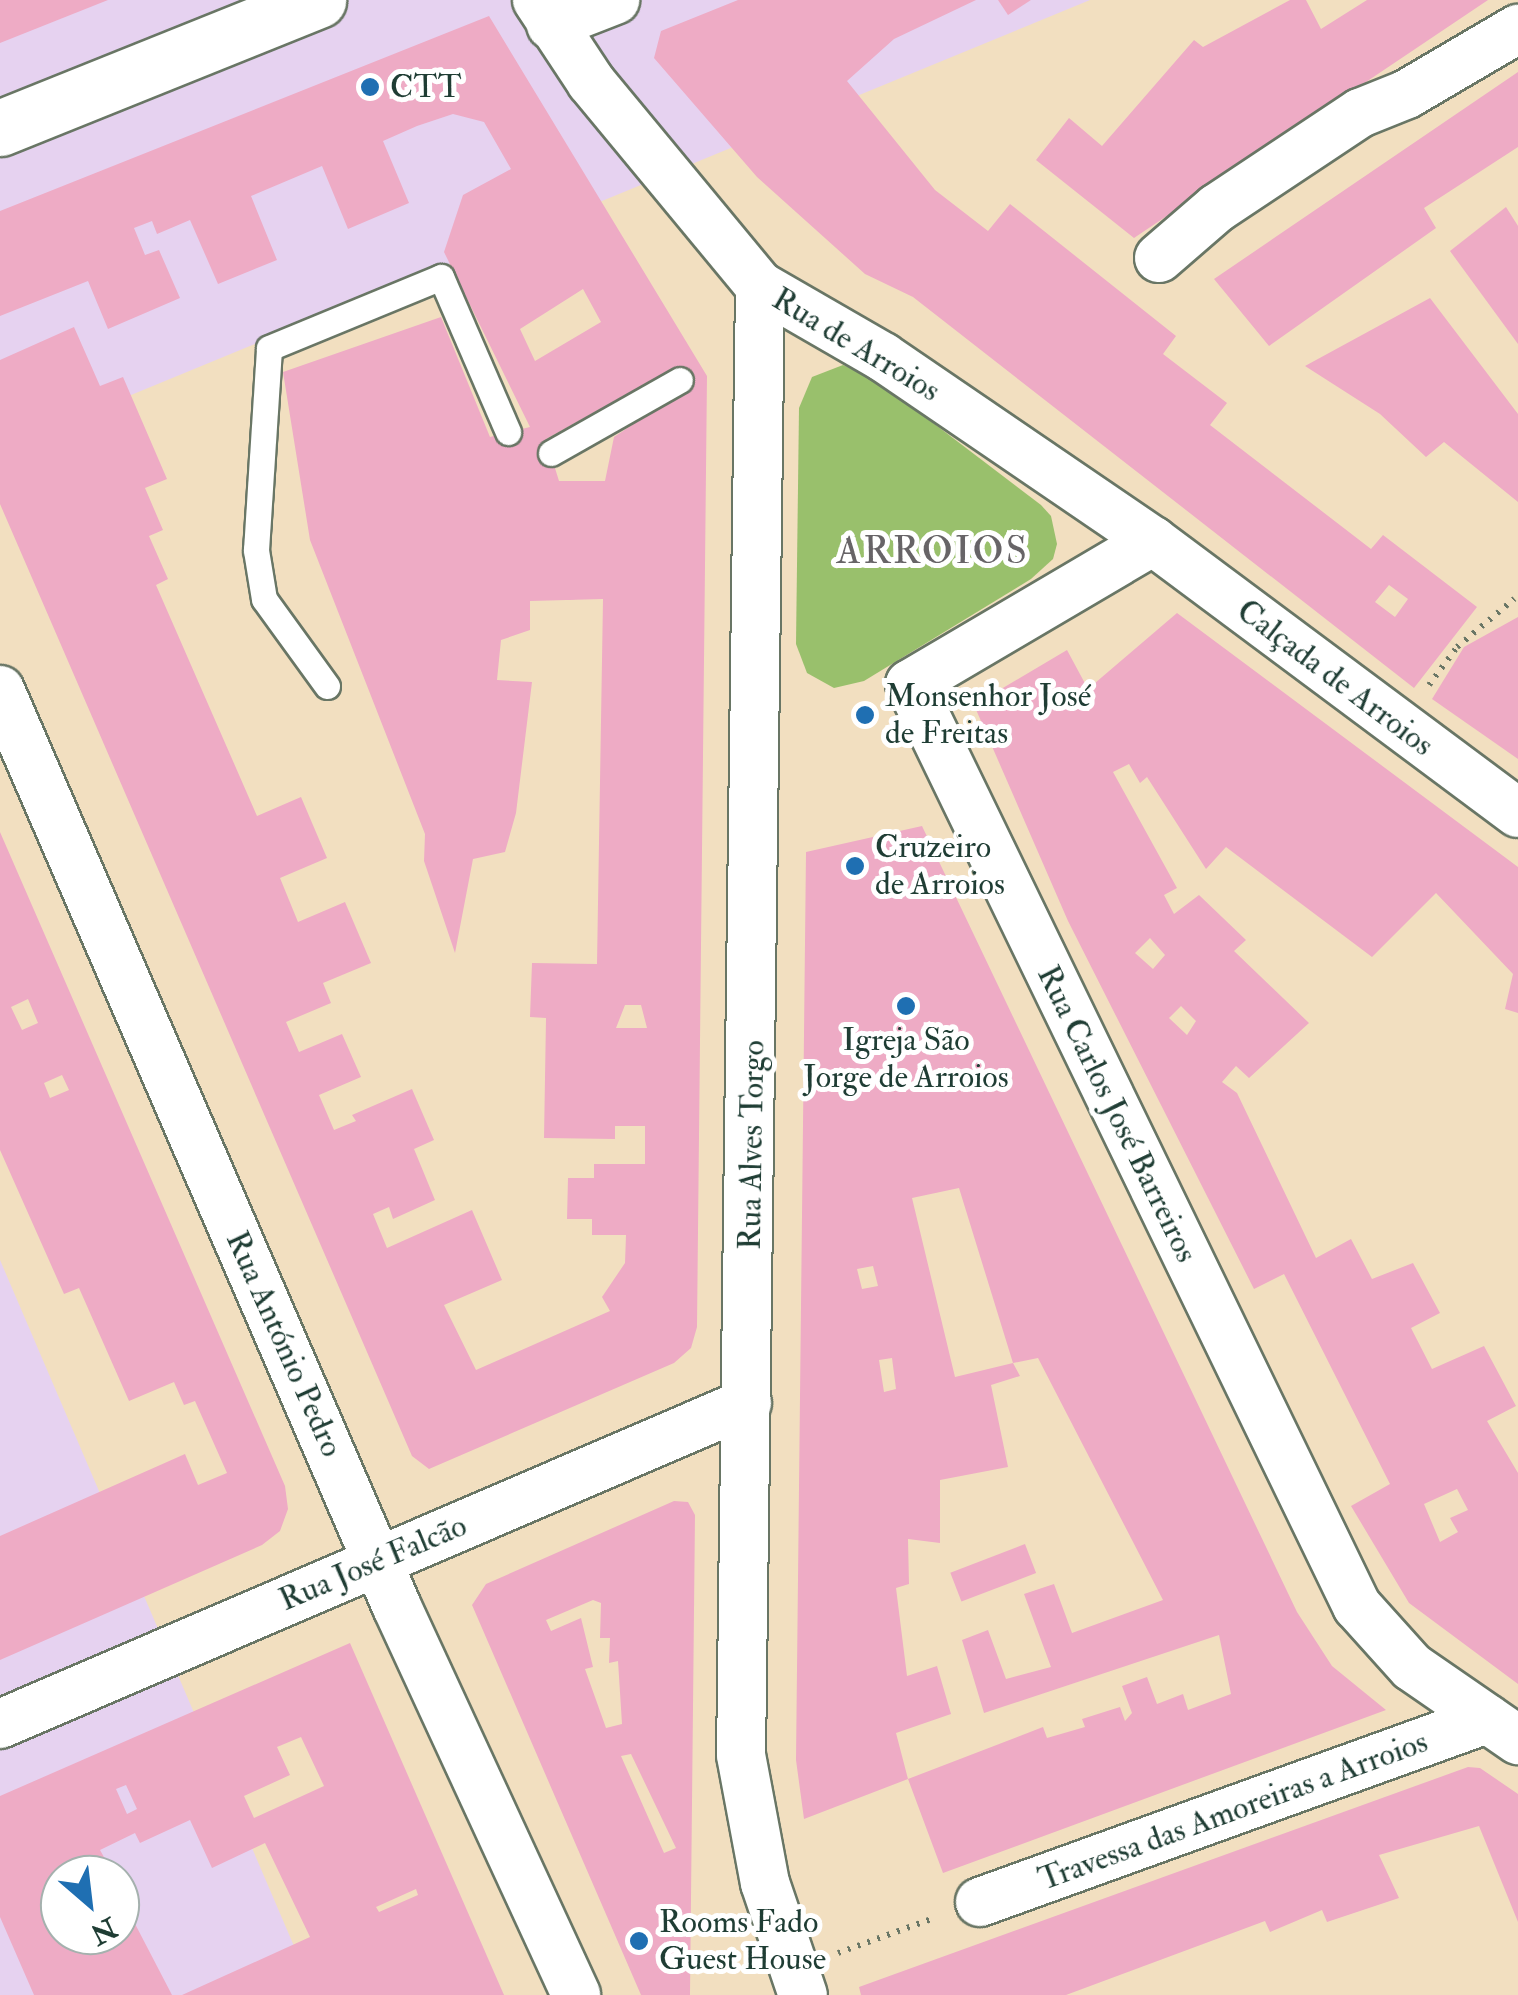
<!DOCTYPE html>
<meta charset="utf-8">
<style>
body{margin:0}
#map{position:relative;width:1518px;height:1995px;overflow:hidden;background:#f2dfc0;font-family:"IM FELL Double Pica",serif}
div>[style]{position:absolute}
.built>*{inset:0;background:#e6d2f0}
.green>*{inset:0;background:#99c06c}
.building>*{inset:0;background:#eeabc5;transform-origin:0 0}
.path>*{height:6px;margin-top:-3px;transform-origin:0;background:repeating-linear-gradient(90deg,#697665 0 2.5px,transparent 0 10.5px)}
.roads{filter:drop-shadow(2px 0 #697665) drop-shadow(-2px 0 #697665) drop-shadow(0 2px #697665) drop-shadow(0 -2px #697665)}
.service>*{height:25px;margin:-12.5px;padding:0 12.5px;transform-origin:12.5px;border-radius:12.5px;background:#fff}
.minor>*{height:48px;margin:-24px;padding:0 24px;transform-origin:24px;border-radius:24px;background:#fff}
.tertiary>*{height:55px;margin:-27.5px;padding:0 27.5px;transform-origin:27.5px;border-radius:27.5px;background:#fff}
.dots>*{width:28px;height:28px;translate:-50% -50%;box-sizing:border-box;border:5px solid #fff;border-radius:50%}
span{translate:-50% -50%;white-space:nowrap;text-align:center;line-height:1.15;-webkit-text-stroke:10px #fff;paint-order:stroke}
.poi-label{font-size:32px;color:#1f3d34}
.left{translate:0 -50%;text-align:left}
.street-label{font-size:32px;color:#1f3d34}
.quarter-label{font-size:38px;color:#676467;letter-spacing:2.5px}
.north{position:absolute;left:40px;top:1855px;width:100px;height:100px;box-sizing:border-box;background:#fff;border:2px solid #a5b1ae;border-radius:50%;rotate:152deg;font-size:28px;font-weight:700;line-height:40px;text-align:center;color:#1f3d34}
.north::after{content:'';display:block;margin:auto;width:35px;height:45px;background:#1f6fb2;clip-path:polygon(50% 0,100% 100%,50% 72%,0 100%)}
</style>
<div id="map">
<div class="built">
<i style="clip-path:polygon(0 0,1090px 0,0 449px)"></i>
<i style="clip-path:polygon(evenodd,0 1260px,315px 1995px,0 1995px,0 1260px,60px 1875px,120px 1875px,120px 1935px,60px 1935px,60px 1875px)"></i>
</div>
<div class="green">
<i style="clip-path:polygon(843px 365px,878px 381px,1041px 505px,1051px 516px,1057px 544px,1053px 559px,1031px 579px,864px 681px,834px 688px,807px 673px,796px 644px,799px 408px,812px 377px)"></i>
</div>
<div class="building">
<i style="clip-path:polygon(0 0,108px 0,0 43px)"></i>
<i style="clip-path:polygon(evenodd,738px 0,976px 0,894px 39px,847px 81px,935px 190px,988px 231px,1010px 204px,1176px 336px,1163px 354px,1227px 403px,1210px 425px,1371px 549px,1383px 535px,1477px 607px,1414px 688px,913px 297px,865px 274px,757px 177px,654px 58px,661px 31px,738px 0,1389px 585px,1408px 599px,1395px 617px,1375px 602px,1389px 585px)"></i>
<i style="clip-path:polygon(998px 0,1031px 0,1008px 15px)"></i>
<i style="clip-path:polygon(1290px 0,1306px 0,1321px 29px,1367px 0,1488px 0,1134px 238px,1036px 160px,1069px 118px,1102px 146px,1194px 40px,1203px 47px)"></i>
<i style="clip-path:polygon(evenodd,489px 16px,707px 376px,697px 1327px,691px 1348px,674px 1363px,429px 1469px,412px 1456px,0 504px,0 360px,74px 327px,100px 386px,123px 377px,167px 479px,145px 488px,163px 530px,149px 536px,168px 579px,156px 585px,257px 816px,301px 797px,327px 858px,280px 878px,298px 922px,345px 902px,371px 963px,323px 983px,331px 1003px,286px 1022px,299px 1052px,342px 1034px,361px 1077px,319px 1095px,334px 1130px,356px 1121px,352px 1115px,412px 1089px,434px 1140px,414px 1149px,435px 1200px,393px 1219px,389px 1207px,373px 1214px,387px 1248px,472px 1210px,502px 1280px,444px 1305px,476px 1370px,610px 1311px,602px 1297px,625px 1263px,626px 1235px,592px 1235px,592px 1219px,567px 1219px,568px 1178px,594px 1178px,594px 1164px,645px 1164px,645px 1126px,615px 1126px,615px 1139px,544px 1138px,546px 1018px,530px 1017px,532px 963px,597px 964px,603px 599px,530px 601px,530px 630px,501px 640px,497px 680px,532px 682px,516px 813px,505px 852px,473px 859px,455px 953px,424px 861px,425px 834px,310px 540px,283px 372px,441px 317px,490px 437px,530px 427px,444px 252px,463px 195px,511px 169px,484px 122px,453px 114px,417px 126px,383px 141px,409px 203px,348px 229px,322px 166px,251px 196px,277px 260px,218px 284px,190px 220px,157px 234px,152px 221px,134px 228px,145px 255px,159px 250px,180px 298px,108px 329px,88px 281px,0 316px,0 211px,489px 16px,583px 289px,601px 322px,535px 361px,520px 329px,583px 289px,489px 16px,674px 368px,686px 389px,614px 437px,605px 481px,559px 481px,546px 439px,674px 368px,489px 16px,625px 1005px,641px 1005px,647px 1028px,616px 1028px,625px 1005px)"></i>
<i style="clip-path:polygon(1518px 72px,1518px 147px,1424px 208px,1436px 228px,1269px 346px,1214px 279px)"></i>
<i style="clip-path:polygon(1506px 207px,1518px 226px,1518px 344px,1450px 251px)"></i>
<i style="clip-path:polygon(1430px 298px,1518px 414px,1518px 502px,1444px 442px,1426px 457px,1380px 414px,1305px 366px)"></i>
<i style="clip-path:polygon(evenodd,1177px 613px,1518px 867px,1518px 1013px,1505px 1009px,1513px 974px,1436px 893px,1372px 957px,1226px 847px,1206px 869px,1147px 777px,1140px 783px,1129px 764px,1113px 772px,1177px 888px,1164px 895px,1174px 914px,1199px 895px,1246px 940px,1234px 951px,1309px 1023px,1249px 1078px,1236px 1066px,1222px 1082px,1237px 1093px,1316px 1258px,1351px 1239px,1372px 1279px,1413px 1263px,1440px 1313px,1411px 1328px,1432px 1369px,1484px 1346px,1516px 1406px,1487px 1421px,1518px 1473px,1518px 1684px,1409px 1603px,1351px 1506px,1390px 1484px,1284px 1274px,1254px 1289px,1068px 921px,974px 705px,1067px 650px,1088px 689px,1177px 613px,1150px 938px,1165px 955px,1153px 969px,1135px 953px,1150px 938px,1177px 613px,1181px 1006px,1196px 1021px,1187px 1035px,1169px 1018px,1181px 1006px,1177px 613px,1457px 1489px,1468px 1510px,1450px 1518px,1458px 1532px,1440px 1542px,1424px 1504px,1457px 1489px)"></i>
<i style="clip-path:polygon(1518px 617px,1518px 759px,1432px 699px,1464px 647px)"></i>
<i style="clip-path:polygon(evenodd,922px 826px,1297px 1612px,1332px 1666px,1386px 1710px,943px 1873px,908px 1779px,1043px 1727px,1047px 1738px,1085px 1727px,1082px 1719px,1120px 1707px,1125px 1721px,1132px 1713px,1122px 1686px,1147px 1677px,1157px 1704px,1183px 1694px,1188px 1710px,1231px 1694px,1219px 1635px,984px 1713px,962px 1640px,988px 1630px,1006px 1679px,1051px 1667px,1024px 1594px,1054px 1584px,1072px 1633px,1163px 1600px,1038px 1358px,1013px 1363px,959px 1188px,912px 1198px,955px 1377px,1013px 1363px,1020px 1376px,991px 1385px,1008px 1467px,940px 1480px,940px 1543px,908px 1539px,909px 1584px,896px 1588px,907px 1676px,937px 1666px,951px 1714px,896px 1733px,908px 1779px,804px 1819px,796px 1760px,806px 852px,922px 826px,873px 1266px,878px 1286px,862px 1289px,857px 1269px,873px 1266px,922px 826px,892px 1358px,896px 1389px,884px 1392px,879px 1360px,892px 1358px)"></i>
<i style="clip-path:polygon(evenodd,0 832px,285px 1486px,288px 1509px,280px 1531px,262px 1545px,0 1660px,0 1536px,185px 1454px,198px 1485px,227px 1473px,195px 1401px,184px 1405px,174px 1382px,129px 1401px,79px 1288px,64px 1294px,0 1150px,0 832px,28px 999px,38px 1023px,22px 1030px,11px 1007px,28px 999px,0 832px,62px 1075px,69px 1090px,50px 1098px,44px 1083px,62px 1075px)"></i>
<i style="clip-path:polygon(evenodd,674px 1501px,688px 1502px,695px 1515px,690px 1995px,641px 1995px,472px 1605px,486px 1584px,674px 1501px,593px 1600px,601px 1603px,600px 1638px,610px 1638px,609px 1663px,618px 1661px,622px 1724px,606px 1728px,585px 1669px,593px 1667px,581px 1618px,551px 1631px,546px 1620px,593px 1600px,674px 1501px,631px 1754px,676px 1848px,664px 1853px,621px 1756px,631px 1754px)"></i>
<i style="left:1025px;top:1544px;width:31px;height:80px;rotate:69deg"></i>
<i style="clip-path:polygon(evenodd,350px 1643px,504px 1995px,182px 1995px,310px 1937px,265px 1843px,212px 1868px,190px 1820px,140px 1843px,135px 1833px,100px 1850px,114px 1875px,60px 1875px,60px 1935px,120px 1935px,120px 1895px,172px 1995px,34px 1995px,0 1917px,0 1796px,350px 1643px,301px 1737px,324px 1786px,254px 1818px,244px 1796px,290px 1775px,277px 1747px,301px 1737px,350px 1643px,126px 1785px,137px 1809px,127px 1814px,116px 1789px,126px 1785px,350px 1643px,416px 1889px,418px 1895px,379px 1912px,376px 1907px,416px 1889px)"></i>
<i style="clip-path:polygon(1468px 1767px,1480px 1768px,1518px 1794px,1518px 1922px,1479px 1826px,1379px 1855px,1399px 1898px,1327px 1922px,1322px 1910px,1270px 1932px,1265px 1921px,1066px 1995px,861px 1995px,859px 1987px)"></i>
</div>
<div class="path">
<i style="left:1429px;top:685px;width:47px;rotate:-53.6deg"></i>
<i style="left:1457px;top:647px;width:75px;rotate:-40.1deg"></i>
<i style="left:838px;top:1953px;width:102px;rotate:-20deg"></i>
</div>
<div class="roads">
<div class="service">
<i style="left:551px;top:453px;width:148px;rotate:-29.5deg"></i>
<i style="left:327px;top:686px;width:107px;rotate:-125.9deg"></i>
<i style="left:264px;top:599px;width:50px;rotate:-99.3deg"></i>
<i style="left:256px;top:550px;width:202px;rotate:-86.3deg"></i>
<i style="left:269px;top:348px;width:186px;rotate:-22.4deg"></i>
<i style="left:441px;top:277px;width:169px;rotate:66.6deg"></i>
</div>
<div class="minor">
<i style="left:537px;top:0;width:98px;rotate:56.6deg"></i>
<i style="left:591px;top:82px;width:265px;rotate:50.4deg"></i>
<i style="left:760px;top:286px;width:142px;rotate:30deg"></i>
<i style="left:883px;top:357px;width:327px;rotate:34.3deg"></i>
<i style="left:1153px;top:541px;width:455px;rotate:36.7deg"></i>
<i style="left:551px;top:25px;width:69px;rotate:-21.3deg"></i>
<i style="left:1159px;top:258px;width:77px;rotate:-40.8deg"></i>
<i style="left:1217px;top:208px;width:172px;rotate:-33.6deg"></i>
<i style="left:1360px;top:113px;width:51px;rotate:-22deg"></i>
<i style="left:1407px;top:94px;width:129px;rotate:-30.4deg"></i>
<i style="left:760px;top:286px;width:1469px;rotate:90.74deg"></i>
<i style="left:741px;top:1755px;width:130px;rotate:79.4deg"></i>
<i style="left:765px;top:1883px;width:118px;rotate:71.3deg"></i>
<i style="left:1153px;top:541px;width:282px;rotate:149.5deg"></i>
<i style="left:910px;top:684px;width:1025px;rotate:64.14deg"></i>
<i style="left:1357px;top:1606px;width:82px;rotate:48deg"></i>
<i style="left:1412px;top:1667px;width:129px;rotate:34.6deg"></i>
<i style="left:0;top:690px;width:999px;rotate:66.59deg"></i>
<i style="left:397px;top:1607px;width:427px;rotate:65.2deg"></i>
<i style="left:0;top:1724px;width:813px;rotate:-23.25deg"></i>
<i style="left:980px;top:1902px;width:539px;rotate:-19.85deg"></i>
</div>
<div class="tertiary">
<i style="left:0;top:128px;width:343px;rotate:-21.9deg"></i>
</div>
</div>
<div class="dots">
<i style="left:370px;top:87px;background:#1f6fb2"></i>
<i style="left:865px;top:715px;background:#1f6fb2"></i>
<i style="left:855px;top:866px;background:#1f6fb2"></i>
<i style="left:906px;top:1006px;background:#1f6fb2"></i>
<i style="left:639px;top:1941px;background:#1f6fb2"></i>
</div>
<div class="poi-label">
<span class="left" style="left:390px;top:87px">CTT</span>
<span class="left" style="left:885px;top:715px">Monsenhor José<br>de Freitas</span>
<span class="left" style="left:875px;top:866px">Cruzeiro<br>de Arroios</span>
<span style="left:906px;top:1059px">Igreja São<br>Jorge de Arroios</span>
<span class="left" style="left:659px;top:1941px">Rooms Fado<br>Guest House</span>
</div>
<div class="street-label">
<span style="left:856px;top:345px;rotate:31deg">Rua de Arroios</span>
<span style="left:1335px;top:678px;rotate:37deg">Calçada de Arroios</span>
<span style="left:1117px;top:1114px;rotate:64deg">Rua Carlos José Barreiros</span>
<span style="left:752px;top:1145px;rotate:-89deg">Rua Alves Torgo</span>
<span style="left:284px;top:1344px;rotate:66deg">Rua António Pedro</span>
<span style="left:373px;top:1563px;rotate:-23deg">Rua José Falcão</span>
<span style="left:1233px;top:1811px;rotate:-20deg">Travessa das Amoreiras a Arroios</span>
</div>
<div class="quarter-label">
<span style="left:933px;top:552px">ARROIOS</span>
</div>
<div class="north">N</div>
</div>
